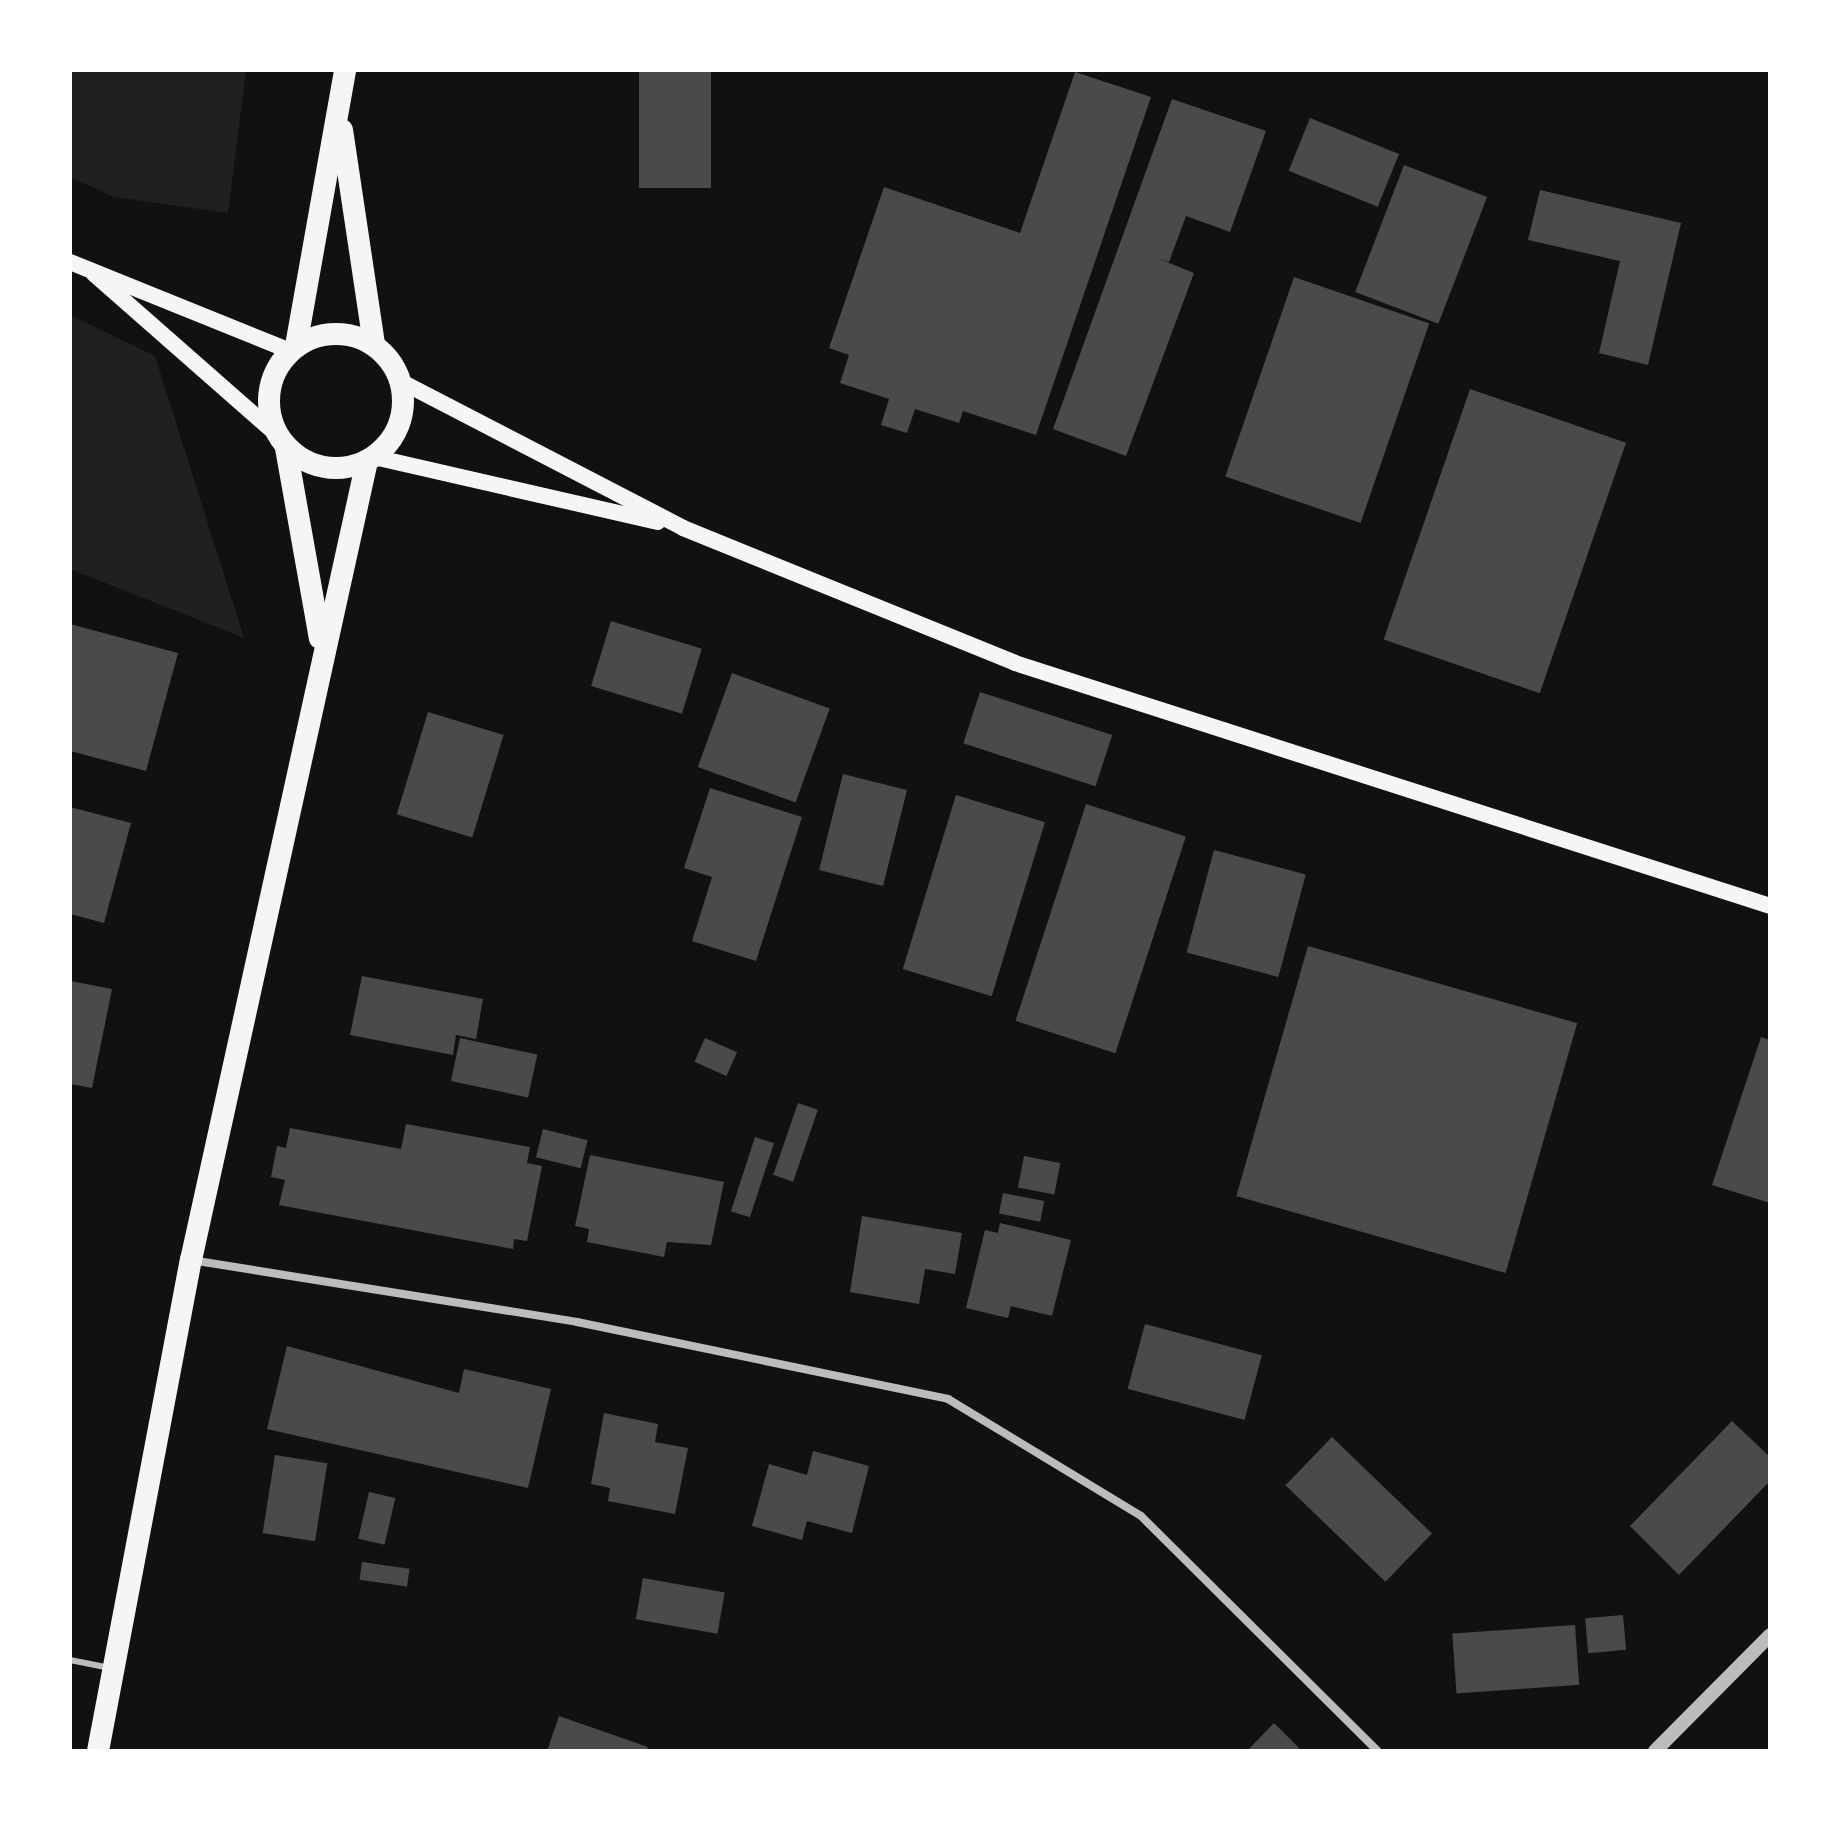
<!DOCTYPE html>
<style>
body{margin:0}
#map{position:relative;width:1840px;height:1821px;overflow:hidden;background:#111;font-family:"DejaVu Sans",sans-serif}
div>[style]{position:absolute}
.green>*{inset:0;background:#202020}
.building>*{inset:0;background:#4a4a4a;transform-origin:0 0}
.service>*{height:6px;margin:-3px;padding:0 3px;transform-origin:3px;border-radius:3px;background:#bcbcbc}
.minor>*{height:8px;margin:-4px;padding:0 4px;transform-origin:4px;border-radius:4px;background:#bcbcbc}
.tertiary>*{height:14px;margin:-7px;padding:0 7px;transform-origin:7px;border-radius:7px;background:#bcbcbc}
.secondary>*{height:16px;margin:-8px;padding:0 8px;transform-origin:8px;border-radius:8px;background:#f5f5f5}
.trunk>*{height:22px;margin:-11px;padding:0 11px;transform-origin:11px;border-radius:11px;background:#f5f5f5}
.trunk>.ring{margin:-11px;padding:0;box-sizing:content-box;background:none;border:22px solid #f5f5f5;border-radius:50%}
span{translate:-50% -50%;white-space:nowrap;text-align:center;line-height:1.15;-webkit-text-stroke:7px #fff;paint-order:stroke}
.frame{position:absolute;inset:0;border:72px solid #fff;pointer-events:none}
</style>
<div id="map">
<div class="green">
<i style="clip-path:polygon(70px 70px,246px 70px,228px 213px,114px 197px,70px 177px)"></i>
<i style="clip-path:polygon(70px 315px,155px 356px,244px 638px,70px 569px)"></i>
</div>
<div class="building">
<i style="left:639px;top:70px;width:72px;height:118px"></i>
<i style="clip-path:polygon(1075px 72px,1151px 97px,1036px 435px,963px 411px,959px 423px,915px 409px,907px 433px,881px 425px,889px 399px,840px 383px,849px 355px,829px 348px,884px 187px,1020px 233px)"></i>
<i style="clip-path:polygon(1172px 99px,1266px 131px,1230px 232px,1186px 216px,1169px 262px,1157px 258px,1194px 273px,1126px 456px,1053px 429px)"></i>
<i style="left:1310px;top:118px;width:96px;height:57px;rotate:22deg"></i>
<i style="left:1404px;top:165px;width:89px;height:136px;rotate:21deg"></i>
<i style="clip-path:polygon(1540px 190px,1681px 223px,1648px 365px,1599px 353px,1620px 261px,1528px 240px)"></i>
<i style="left:1294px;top:277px;width:143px;height:211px;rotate:19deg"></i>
<i style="left:1470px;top:389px;width:165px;height:265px;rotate:19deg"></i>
<i style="left:611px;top:621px;width:95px;height:68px;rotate:17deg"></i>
<i style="clip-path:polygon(70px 624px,178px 653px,146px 771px,70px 751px)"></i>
<i style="left:732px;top:673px;width:104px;height:100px;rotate:20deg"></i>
<i style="left:980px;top:692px;width:139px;height:54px;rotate:18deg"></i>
<i style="left:428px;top:712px;width:79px;height:107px;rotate:17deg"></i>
<i style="left:843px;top:774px;width:66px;height:99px;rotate:14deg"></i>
<i style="clip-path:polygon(710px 788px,802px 817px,756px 961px,692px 941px,712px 877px,684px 868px)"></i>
<i style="left:956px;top:795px;width:93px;height:182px;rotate:17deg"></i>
<i style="left:1086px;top:804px;width:105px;height:228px;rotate:18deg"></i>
<i style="clip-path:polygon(70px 807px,131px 823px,104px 923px,70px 914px)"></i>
<i style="left:1214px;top:850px;width:95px;height:106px;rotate:15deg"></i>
<i style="left:1308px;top:946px;width:280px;height:260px;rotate:16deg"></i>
<i style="clip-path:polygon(362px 976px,483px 999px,476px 1039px,456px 1035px,453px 1055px,350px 1035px)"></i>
<i style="clip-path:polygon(70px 981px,112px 989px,92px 1088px,70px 1084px)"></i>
<i style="clip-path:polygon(1761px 1037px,1770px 1040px,1770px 1203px,1712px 1185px)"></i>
<i style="left:460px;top:1038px;width:79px;height:44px;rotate:12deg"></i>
<i style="left:705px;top:1038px;width:35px;height:26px;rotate:24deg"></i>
<i style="left:798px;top:1103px;width:21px;height:76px;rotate:19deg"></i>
<i style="clip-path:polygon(406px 1124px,530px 1147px,527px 1163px,542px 1166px,527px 1241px,514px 1239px,513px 1249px,279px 1205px,285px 1180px,271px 1177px,277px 1146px,286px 1148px,290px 1128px,401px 1149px)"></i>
<i style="left:543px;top:1129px;width:46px;height:29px;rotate:14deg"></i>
<i style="left:755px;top:1137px;width:20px;height:78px;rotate:18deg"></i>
<i style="clip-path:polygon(590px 1155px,724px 1182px,711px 1245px,667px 1242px,664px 1257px,587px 1242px,589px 1229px,575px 1226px)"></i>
<i style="left:1024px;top:1156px;width:37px;height:32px;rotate:11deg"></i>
<i style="left:1003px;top:1193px;width:42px;height:21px;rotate:11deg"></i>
<i style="clip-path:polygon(862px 1216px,962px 1233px,955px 1274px,925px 1269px,919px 1304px,850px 1292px)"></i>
<i style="clip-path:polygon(1000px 1223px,1071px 1240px,1052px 1316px,1011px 1306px,1008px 1318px,966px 1308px,985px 1230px,998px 1233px)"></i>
<i style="left:1145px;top:1324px;width:121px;height:67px;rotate:15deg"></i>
<i style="clip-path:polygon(287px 1346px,459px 1393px,464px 1369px,551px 1389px,528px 1488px,267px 1429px)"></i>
<i style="clip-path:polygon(604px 1413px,658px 1424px,655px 1442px,688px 1448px,675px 1514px,608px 1501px,610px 1488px,591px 1484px)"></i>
<i style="clip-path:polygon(1732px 1421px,1770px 1457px,1770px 1481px,1679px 1575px,1630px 1526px)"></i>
<i style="left:1332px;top:1437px;width:139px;height:67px;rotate:44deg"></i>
<i style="clip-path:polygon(813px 1451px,869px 1466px,852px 1533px,807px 1521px,802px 1540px,752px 1526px,769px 1464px,807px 1475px)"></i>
<i style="left:275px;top:1455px;width:53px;height:79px;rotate:9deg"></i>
<i style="left:369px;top:1492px;width:27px;height:48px;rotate:13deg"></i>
<i style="left:362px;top:1562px;width:48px;height:18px;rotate:8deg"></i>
<i style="left:643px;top:1578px;width:83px;height:42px;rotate:10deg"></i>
<i style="left:1623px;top:1615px;width:35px;height:38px;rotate:85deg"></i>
<i style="left:1575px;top:1625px;width:60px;height:123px;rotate:86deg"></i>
<i style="clip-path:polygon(559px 1716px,648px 1747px,646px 1751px,547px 1751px)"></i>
<i style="clip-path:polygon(1274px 1723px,1302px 1751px,1247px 1751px)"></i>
</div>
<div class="service">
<i style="left:70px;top:1660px;width:41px;rotate:11.3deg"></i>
</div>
<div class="minor">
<i style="left:191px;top:1260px;width:391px;rotate:9.1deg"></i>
<i style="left:577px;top:1322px;width:379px;rotate:11.7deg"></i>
<i style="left:948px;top:1399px;width:226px;rotate:31.2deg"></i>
<i style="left:1141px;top:1516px;width:334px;rotate:44.8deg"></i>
</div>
<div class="tertiary">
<i style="left:1655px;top:1751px;width:163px;rotate:-45.2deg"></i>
</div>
<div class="secondary">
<i style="left:70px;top:262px;width:237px;rotate:22deg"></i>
<i style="left:94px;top:274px;width:241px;rotate:41.3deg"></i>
<i style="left:400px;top:381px;width:319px;rotate:27.4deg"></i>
<i style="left:683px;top:528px;width:358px;rotate:22.1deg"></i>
<i style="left:1015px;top:663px;width:793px;rotate:17.84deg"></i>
<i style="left:374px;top:457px;width:291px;rotate:12.9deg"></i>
</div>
<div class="trunk">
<i style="left:342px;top:130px;width:217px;rotate:81.5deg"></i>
<i class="ring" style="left:269px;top:334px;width:112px;height:112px"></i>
<i style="left:296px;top:346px;width:280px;rotate:-79.9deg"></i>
<i style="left:286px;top:448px;width:193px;rotate:79.9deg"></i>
<i style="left:98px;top:1751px;width:500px;rotate:-79.3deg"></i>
<i style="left:191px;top:1260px;width:818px;rotate:-77.58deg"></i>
</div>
<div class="frame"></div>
</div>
